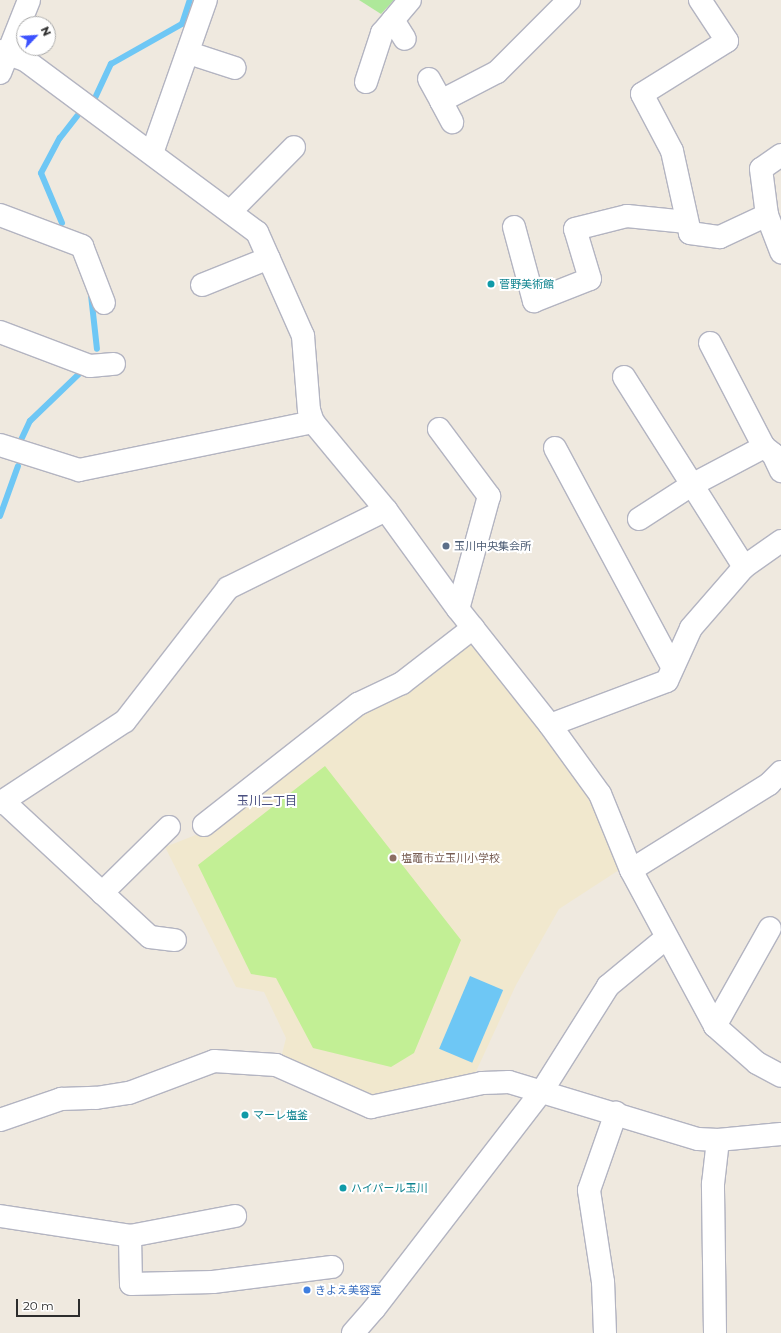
<!DOCTYPE html>
<meta charset="utf-8">
<style>
body{margin:0}
#map{position:relative;width:781px;height:1333px;overflow:hidden;background:#efe9df;font-family:Montserrat,"Noto Sans JP",sans-serif}
div>[style]{position:absolute}
.education>*{inset:0;background:#f1e8ce}
.green>*{inset:0;background:#aee89a}
.pitch>*{inset:0;background:#c2ef95}
.water>*{inset:0;background:#6ec7f5;transform-origin:0 0}
.stream>*{height:6px;margin:-3px;padding:0 3px;transform-origin:3px;border-radius:3px;background:#6ec7f5}
.roads{filter:drop-shadow(1px 0 #b3b4c1) drop-shadow(-1px 0 #b3b4c1) drop-shadow(0 1px #b3b4c1) drop-shadow(0 -1px #b3b4c1)}
.minor>*{height:22px;margin:-11px;padding:0 11px;transform-origin:11px;border-radius:11px;background:#fff}
.dots>*{width:11px;height:11px;translate:-50% -50%;box-sizing:border-box;border:2px solid #fff;border-radius:50%}
span{translate:-50% -50%;white-space:nowrap;text-align:center;line-height:1.15;-webkit-text-stroke:4px #fff;paint-order:stroke}
.culture-label{font-size:11px;color:#0d838f}
.left{translate:0 -50%;text-align:left}
.service-label{font-size:11px;color:#4e5e75}
.education-label{font-size:11px;color:#785e54}
.shop-label{font-size:11px;color:#366cbe}
.neighbourhood-label{font-size:12px;color:#4a5081}
.north{position:absolute;left:16px;top:16px;width:40px;height:40px;box-sizing:border-box;background:#fff;border:1px solid #ababab;border-radius:50%;rotate:65deg;font-size:11px;font-weight:700;line-height:16px;text-align:center;color:#2d2d2d}
.north::after{content:'';display:block;margin:auto;width:14px;height:18px;background:#3c52ff;clip-path:polygon(50% 0,100% 100%,50% 72%,0 100%)}
.scale{position:absolute;left:16px;top:1299px;width:64px;height:18px;box-sizing:border-box;border:2px solid #2d2d2d;border-top:0;padding-left:5px;font-size:12px;line-height:14px;white-space:nowrap;color:#2d2d2d;-webkit-text-stroke:3px #fff;paint-order:stroke}
</style>
<div id="map">
<div class="education">
<i style="clip-path:polygon(471px 642px,591px 794px,619px 870px,559px 909px,516px 985px,473px 1078px,375px 1099px,281px 1058px,286px 1038px,264px 992px,236px 987px,165px 847px,211px 829px,362px 711px)"></i>
</div>
<div class="green">
<i style="clip-path:polygon(359px 0,394px 0,381px 14px)"></i>
</div>
<div class="pitch">
<i style="clip-path:polygon(325px 766px,461px 940px,414px 1053px,391px 1067px,313px 1048px,276px 978px,251px 974px,198px 865px)"></i>
</div>
<div class="water">
<i style="left:470px;top:976px;width:36px;height:79px;rotate:23deg"></i>
</div>
<div class="stream">
<i style="left:95px;top:98px;width:38px;rotate:-65deg"></i>
<i style="left:111px;top:64px;width:81px;rotate:-29.4deg"></i>
<i style="left:182px;top:24px;width:25px;rotate:-72deg"></i>
<i style="left:62px;top:223px;width:54px;rotate:-112.8deg"></i>
<i style="left:41px;top:173px;width:40px;rotate:-62deg"></i>
<i style="left:60px;top:138px;width:28px;rotate:-52deg"></i>
<i style="left:91px;top:295px;width:54px;rotate:83.7deg"></i>
<i style="left:21px;top:440px;width:21px;rotate:-65deg"></i>
<i style="left:30px;top:421px;width:72px;rotate:-43.9deg"></i>
<i style="left:0;top:516px;width:53px;rotate:-70.2deg"></i>
</div>
<div class="roads">
<div class="minor">
<i style="left:700px;top:0;width:49px;rotate:56.6deg"></i>
<i style="left:727px;top:41px;width:100px;rotate:148.1deg"></i>
<i style="left:642px;top:94px;width:64px;rotate:62.2deg"></i>
<i style="left:672px;top:151px;width:84px;rotate:77.6deg"></i>
<i style="left:690px;top:233px;width:30px;rotate:8deg"></i>
<i style="left:720px;top:237px;width:52px;rotate:-25.1deg"></i>
<i style="left:393px;top:20px;width:22px;rotate:58deg"></i>
<i style="left:0;top:51px;width:27px;rotate:20deg"></i>
<i style="left:25px;top:60px;width:289px;rotate:36.6deg"></i>
<i style="left:257px;top:232px;width:114px;rotate:66.1deg"></i>
<i style="left:303px;top:336px;width:74px;rotate:85.4deg"></i>
<i style="left:309px;top:410px;width:13px;rotate:72deg"></i>
<i style="left:313px;top:422px;width:114px;rotate:50.3deg"></i>
<i style="left:386px;top:510px;width:122px;rotate:54deg"></i>
<i style="left:458px;top:609px;width:148px;rotate:51.6deg"></i>
<i style="left:550px;top:725px;width:85px;rotate:54.1deg"></i>
<i style="left:600px;top:794px;width:82px;rotate:67.8deg"></i>
<i style="left:631px;top:870px;width:177px;rotate:61.7deg"></i>
<i style="left:715px;top:1026px;width:56px;rotate:41.4deg"></i>
<i style="left:757px;top:1063px;width:27px;rotate:28deg"></i>
<i style="left:189px;top:53px;width:48px;rotate:18.1deg"></i>
<i style="left:0;top:73px;width:79px;rotate:-68.3deg"></i>
<i style="left:429px;top:79px;width:25px;rotate:61deg"></i>
<i style="left:441px;top:101px;width:63px;rotate:-27.4deg"></i>
<i style="left:497px;top:72px;width:102px;rotate:-45deg"></i>
<i style="left:366px;top:82px;width:52px;rotate:-71.9deg"></i>
<i style="left:382px;top:33px;width:43px;rotate:-49.7deg"></i>
<i style="left:441px;top:101px;width:24px;rotate:62deg"></i>
<i style="left:152px;top:153px;width:162px;rotate:-70.6deg"></i>
<i style="left:781px;top:155px;width:24px;rotate:145deg"></i>
<i style="left:761px;top:169px;width:46px;rotate:82.6deg"></i>
<i style="left:767px;top:215px;width:40px;rotate:69deg"></i>
<i style="left:230px;top:212px;width:91px;rotate:-45.4deg"></i>
<i style="left:0;top:215px;width:88px;rotate:20.7deg"></i>
<i style="left:82px;top:246px;width:61px;rotate:68.9deg"></i>
<i style="left:514px;top:227px;width:77px;rotate:74.9deg"></i>
<i style="left:534px;top:301px;width:60px;rotate:-21.4deg"></i>
<i style="left:590px;top:279px;width:52px;rotate:-106.7deg"></i>
<i style="left:575px;top:229px;width:54px;rotate:-14deg"></i>
<i style="left:627px;top:216px;width:60px;rotate:5.7deg"></i>
<i style="left:202px;top:285px;width:72px;rotate:-21.9deg"></i>
<i style="left:0;top:332px;width:96px;rotate:20.7deg"></i>
<i style="left:90px;top:366px;width:24px;rotate:-5deg"></i>
<i style="left:710px;top:343px;width:117px;rotate:62.6deg"></i>
<i style="left:764px;top:447px;width:11px;rotate:38deg"></i>
<i style="left:773px;top:454px;width:19px;rotate:65deg"></i>
<i style="left:624px;top:377px;width:225px;rotate:57.7deg"></i>
<i style="left:439px;top:429px;width:84px;rotate:53.3deg"></i>
<i style="left:489px;top:496px;width:117px;rotate:105.3deg"></i>
<i style="left:0;top:445px;width:83px;rotate:17.6deg"></i>
<i style="left:79px;top:470px;width:239px;rotate:-11.6deg"></i>
<i style="left:555px;top:448px;width:247px;rotate:61.8deg"></i>
<i style="left:639px;top:519px;width:61px;rotate:-32.9deg"></i>
<i style="left:690px;top:486px;width:84px;rotate:-27.8deg"></i>
<i style="left:550px;top:725px;width:125px;rotate:-20.6deg"></i>
<i style="left:667px;top:681px;width:58px;rotate:-65.6deg"></i>
<i style="left:691px;top:628px;width:81px;rotate:-49deg"></i>
<i style="left:744px;top:567px;width:45px;rotate:-35.1deg"></i>
<i style="left:3px;top:801px;width:200px;rotate:42.8deg"></i>
<i style="left:150px;top:937px;width:25px;rotate:7deg"></i>
<i style="left:0;top:803px;width:149px;rotate:-33.3deg"></i>
<i style="left:125px;top:721px;width:168px;rotate:-52.2deg"></i>
<i style="left:228px;top:588px;width:176px;rotate:-26.3deg"></i>
<i style="left:204px;top:825px;width:196px;rotate:-38.2deg"></i>
<i style="left:358px;top:704px;width:49px;rotate:-25.5deg"></i>
<i style="left:402px;top:683px;width:90px;rotate:-37.8deg"></i>
<i style="left:631px;top:870px;width:163px;rotate:-31.9deg"></i>
<i style="left:769px;top:784px;width:17px;rotate:-45deg"></i>
<i style="left:102px;top:893px;width:94px;rotate:-44.6deg"></i>
<i style="left:715px;top:1026px;width:112px;rotate:-60.7deg"></i>
<i style="left:0;top:1120px;width:65px;rotate:-19deg"></i>
<i style="left:61px;top:1099px;width:35px;rotate:-2deg"></i>
<i style="left:96px;top:1098px;width:33px;rotate:-9deg"></i>
<i style="left:129px;top:1093px;width:91px;rotate:-20.6deg"></i>
<i style="left:214px;top:1061px;width:62px;rotate:3.7deg"></i>
<i style="left:276px;top:1065px;width:104px;rotate:23.9deg"></i>
<i style="left:371px;top:1107px;width:114px;rotate:-12.2deg"></i>
<i style="left:482px;top:1083px;width:27px;rotate:-2deg"></i>
<i style="left:509px;top:1082px;width:197px;rotate:16.8deg"></i>
<i style="left:698px;top:1139px;width:20px;rotate:3deg"></i>
<i style="left:718px;top:1140px;width:63px;rotate:-5.4deg"></i>
<i style="left:0;top:1216px;width:132px;rotate:8.7deg"></i>
<i style="left:130px;top:1236px;width:48px;rotate:88.8deg"></i>
<i style="left:131px;top:1284px;width:82px;rotate:-1.4deg"></i>
<i style="left:213px;top:1282px;width:120px;rotate:-7.2deg"></i>
<i style="left:130px;top:1236px;width:107px;rotate:-10.8deg"></i>
<i style="left:353px;top:1333px;width:32px;rotate:-49deg"></i>
<i style="left:374px;top:1309px;width:275px;rotate:-52.4deg"></i>
<i style="left:542px;top:1091px;width:124px;rotate:-57.8deg"></i>
<i style="left:608px;top:986px;width:75px;rotate:-39.6deg"></i>
<i style="left:605px;top:1333px;width:51px;rotate:-92.2deg"></i>
<i style="left:603px;top:1282px;width:93px;rotate:-98.7deg"></i>
<i style="left:589px;top:1190px;width:82px;rotate:-70.7deg"></i>
<i style="left:715px;top:1333px;width:149px;rotate:-90.8deg"></i>
<i style="left:713px;top:1184px;width:44px;rotate:-83.5deg"></i>
</div>
</div>
<div class="dots">
<i style="left:491px;top:284px;background:#0f9aa8"></i>
<i style="left:446px;top:546px;background:#5c6f8a"></i>
<i style="left:393px;top:858px;background:#8d6e63"></i>
<i style="left:245px;top:1115px;background:#0f9aa8"></i>
<i style="left:343px;top:1188px;background:#0f9aa8"></i>
<i style="left:307px;top:1290px;background:#3f7fe0"></i>
</div>
<div class="culture-label">
<span class="left" style="left:499px;top:284px">菅野美術館</span>
<span class="left" style="left:253px;top:1115px">マーレ塩釜</span>
<span class="left" style="left:351px;top:1188px">ハイパール玉川</span>
</div>
<div class="service-label">
<span class="left" style="left:454px;top:546px">玉川中央集会所</span>
</div>
<div class="education-label">
<span class="left" style="left:401px;top:858px">塩竈市立玉川小学校</span>
</div>
<div class="shop-label">
<span class="left" style="left:315px;top:1290px">きよえ美容室</span>
</div>
<div class="neighbourhood-label">
<span style="left:267px;top:801px">玉川二丁目</span>
</div>
<div class="north">N</div>
<div class="scale">20 m</div>
</div>
